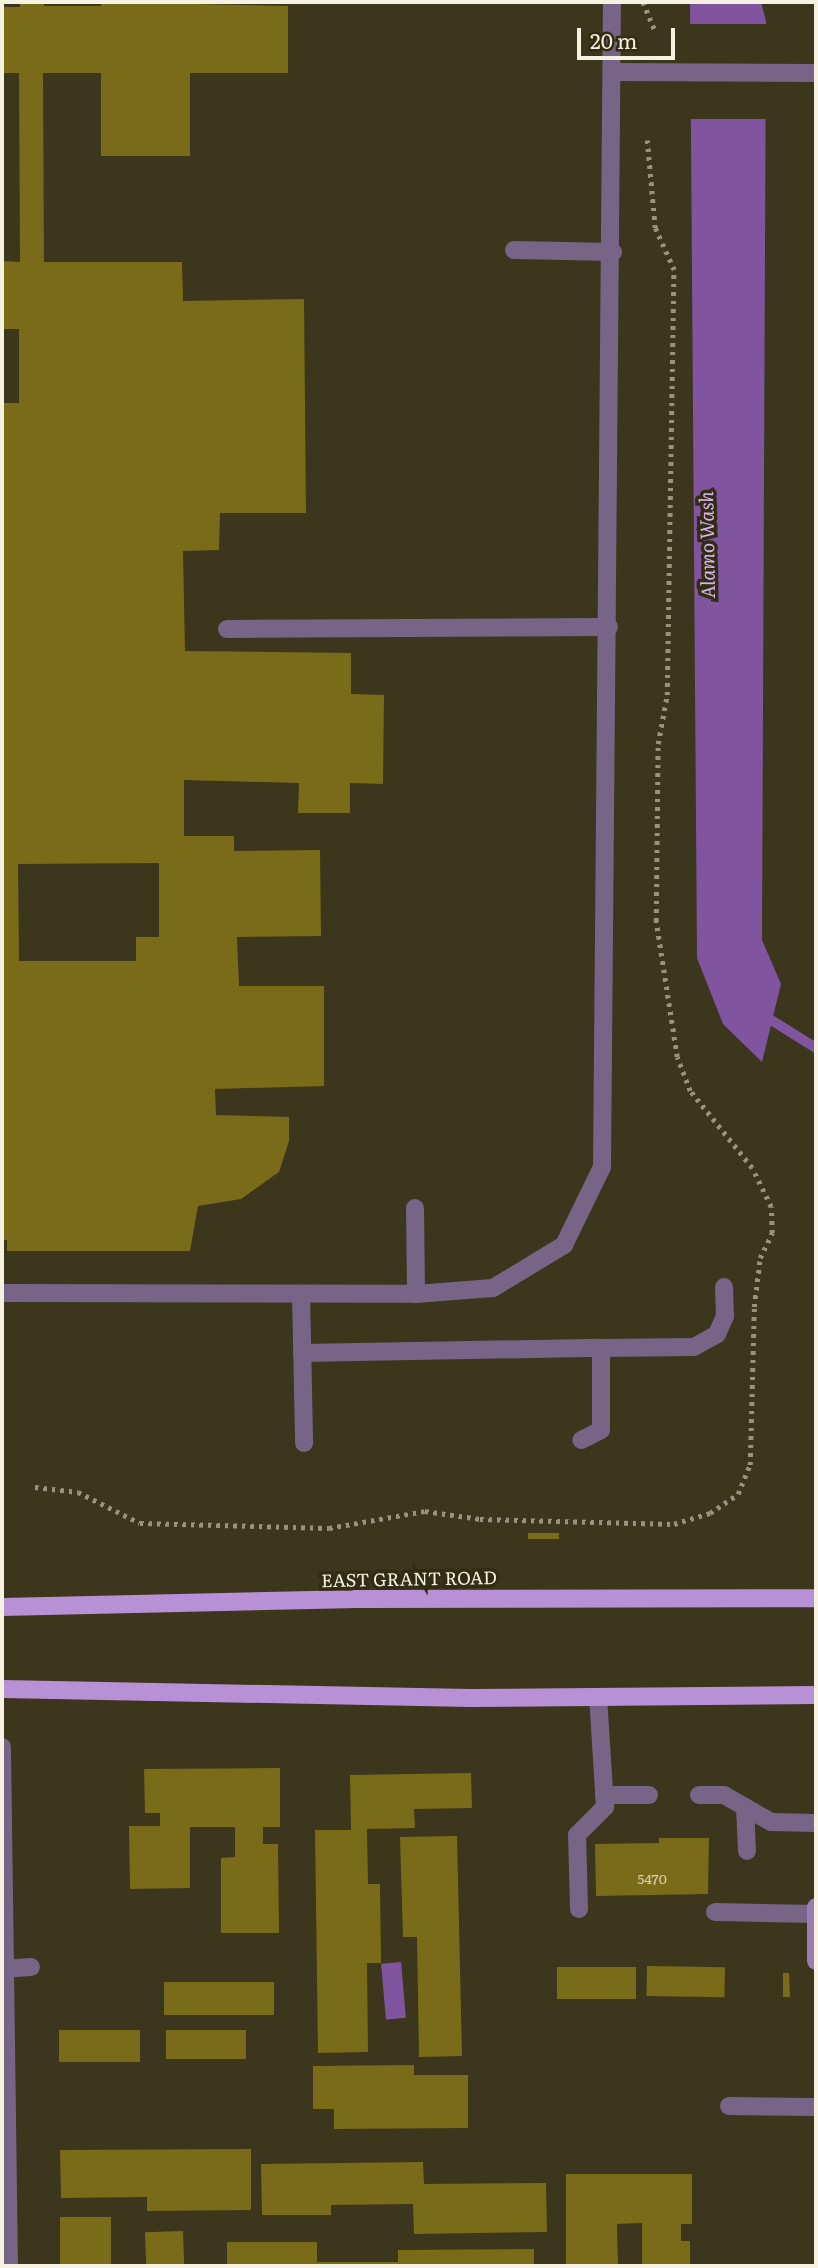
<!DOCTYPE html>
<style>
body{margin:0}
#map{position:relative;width:818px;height:2268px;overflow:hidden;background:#3b361c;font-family:Literata,serif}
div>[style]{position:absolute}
.water>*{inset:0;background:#8154a0;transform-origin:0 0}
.pier>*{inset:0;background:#3b361c;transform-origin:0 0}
.stream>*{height:10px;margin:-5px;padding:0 5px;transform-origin:5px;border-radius:5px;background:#8154a0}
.building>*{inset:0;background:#7a6b18;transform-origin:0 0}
.path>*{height:4.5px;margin-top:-2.25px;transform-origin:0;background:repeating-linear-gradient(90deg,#97937e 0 3.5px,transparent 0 8.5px)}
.service>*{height:18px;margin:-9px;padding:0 9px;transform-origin:9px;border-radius:9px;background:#776486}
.minor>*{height:18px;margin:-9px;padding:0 9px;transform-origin:9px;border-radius:9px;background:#776486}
.secondary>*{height:18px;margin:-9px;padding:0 9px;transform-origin:9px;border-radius:9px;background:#9c7db3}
.primary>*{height:18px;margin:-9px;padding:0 9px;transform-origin:9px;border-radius:9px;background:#b890d5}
span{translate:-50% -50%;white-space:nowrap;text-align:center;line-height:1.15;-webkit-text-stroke:7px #312c12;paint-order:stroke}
.number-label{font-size:14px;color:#d6d0b0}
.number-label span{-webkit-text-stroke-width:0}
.street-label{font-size:18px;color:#f5f2e2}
.water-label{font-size:19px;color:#d7b4f2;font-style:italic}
.frame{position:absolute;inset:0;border:4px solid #f5f2e2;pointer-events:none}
.scale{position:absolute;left:577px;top:28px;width:98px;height:32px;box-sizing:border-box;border:4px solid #f5f2e2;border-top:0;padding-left:9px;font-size:21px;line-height:24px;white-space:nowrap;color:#f5f2e2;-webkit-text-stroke:5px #312c12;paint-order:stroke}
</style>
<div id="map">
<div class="water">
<i style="clip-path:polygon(690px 2px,761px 2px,766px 21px,762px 940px,781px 984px,762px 1062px,723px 1024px,697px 958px)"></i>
<i style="left:401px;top:1962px;width:56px;height:20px;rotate:85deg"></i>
</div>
<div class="pier">
<i style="left:688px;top:24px;width:81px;height:95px"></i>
</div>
<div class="stream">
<i style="left:763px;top:1015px;width:62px;rotate:31.9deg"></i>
</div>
<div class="building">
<i style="clip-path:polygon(evenodd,20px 2px,44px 2px,44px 6px,101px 6px,101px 2px,288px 6px,288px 73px,190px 73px,190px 156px,101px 156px,101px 73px,43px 73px,44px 262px,182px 262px,183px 301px,304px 299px,306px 513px,220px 513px,219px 550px,183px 551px,185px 651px,351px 653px,351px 694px,384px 695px,383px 784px,350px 783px,350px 813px,298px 813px,299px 783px,184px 780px,184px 836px,234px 836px,234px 851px,320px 850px,321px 936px,237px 937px,239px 986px,324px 986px,324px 1086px,215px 1089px,216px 1115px,289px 1117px,289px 1141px,279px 1172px,241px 1199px,198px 1206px,190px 1251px,7px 1251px,7px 1240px,2px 1240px,2px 403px,19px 403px,19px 329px,2px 329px,2px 261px,20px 262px,19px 73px,2px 73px,2px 7px,20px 7px,20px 2px,159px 863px,159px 937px,136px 937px,136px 961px,19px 961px,18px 864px,159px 863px)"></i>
<i style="left:559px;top:1533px;width:6px;height:31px;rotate:90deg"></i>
<i style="clip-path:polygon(280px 1768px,280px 1827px,263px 1827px,263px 1844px,278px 1844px,279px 1933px,221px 1933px,221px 1858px,235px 1857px,235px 1827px,190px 1827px,190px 1888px,130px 1889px,129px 1826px,160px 1826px,160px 1813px,145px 1813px,144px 1769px)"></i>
<i style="clip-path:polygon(471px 1773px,472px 1808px,414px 1809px,415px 1828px,367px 1829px,368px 1884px,380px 1884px,381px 1963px,367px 1963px,368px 2052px,318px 2053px,315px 1830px,351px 1830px,350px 1775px)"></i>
<i style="clip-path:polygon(457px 1836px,462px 2056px,419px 2057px,417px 1937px,403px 1937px,400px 1837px)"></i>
<i style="clip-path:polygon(659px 1838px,709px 1838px,708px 1894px,596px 1896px,595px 1844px,659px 1843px)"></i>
<i style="left:647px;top:1966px;width:78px;height:30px;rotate:1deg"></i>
<i style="left:557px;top:1967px;width:79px;height:32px"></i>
<i style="clip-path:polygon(783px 1973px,789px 1973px,790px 1997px,783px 1997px)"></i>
<i style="left:164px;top:1982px;width:110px;height:33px"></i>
<i style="left:140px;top:2030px;width:32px;height:81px;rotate:90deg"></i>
<i style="left:166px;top:2030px;width:80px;height:29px"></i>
<i style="clip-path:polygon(414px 2065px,414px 2075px,468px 2075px,468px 2128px,334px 2129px,334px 2109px,313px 2109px,313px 2066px)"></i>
<i style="clip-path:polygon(251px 2149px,251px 2210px,147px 2211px,147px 2197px,61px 2198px,60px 2150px)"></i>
<i style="clip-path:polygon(423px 2162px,424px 2184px,546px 2183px,547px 2232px,414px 2234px,413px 2204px,331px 2205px,331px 2215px,262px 2215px,261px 2164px)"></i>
<i style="clip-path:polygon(566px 2174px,692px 2174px,692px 2224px,681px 2224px,681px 2241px,690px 2241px,690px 2266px,642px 2266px,642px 2223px,617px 2224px,618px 2266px,566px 2266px)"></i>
<i style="left:60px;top:2217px;width:51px;height:49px"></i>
<i style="left:183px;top:2231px;width:35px;height:38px;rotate:88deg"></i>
<i style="clip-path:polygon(227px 2242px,317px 2242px,317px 2262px,398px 2262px,398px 2250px,534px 2249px,534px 2266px,227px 2266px)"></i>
</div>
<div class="path">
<i style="left:643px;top:2px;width:30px;rotate:67deg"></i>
<i style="left:35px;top:1487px;width:43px;rotate:6.6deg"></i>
<i style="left:78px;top:1492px;width:69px;rotate:26.6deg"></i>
<i style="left:140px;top:1523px;width:189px;rotate:1.5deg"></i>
<i style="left:329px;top:1528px;width:97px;rotate:-10deg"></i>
<i style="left:425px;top:1511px;width:56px;rotate:8.3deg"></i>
<i style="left:480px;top:1519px;width:194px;rotate:1.5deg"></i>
<i style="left:674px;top:1524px;width:38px;rotate:-17deg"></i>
<i style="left:710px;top:1513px;width:34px;rotate:-34deg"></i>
<i style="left:738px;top:1494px;width:31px;rotate:-68deg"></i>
<i style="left:750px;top:1465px;width:158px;rotate:-88.5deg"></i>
<i style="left:754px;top:1307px;width:49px;rotate:-83deg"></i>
<i style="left:760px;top:1258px;width:28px;rotate:-64deg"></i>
<i style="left:772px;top:1233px;width:26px;rotate:-92deg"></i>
<i style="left:771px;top:1207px;width:43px;rotate:-116deg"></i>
<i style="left:752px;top:1168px;width:99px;rotate:-128.8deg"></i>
<i style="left:690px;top:1091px;width:36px;rotate:-111deg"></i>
<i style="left:677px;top:1057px;width:138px;rotate:-98.8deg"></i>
<i style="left:656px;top:921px;width:177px;rotate:-89.4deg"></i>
<i style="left:658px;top:744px;width:50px;rotate:-79.6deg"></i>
<i style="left:667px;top:695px;width:425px;rotate:-89.1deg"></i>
<i style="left:674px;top:270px;width:46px;rotate:-114.3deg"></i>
<i style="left:655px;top:228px;width:88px;rotate:-95.2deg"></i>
</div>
<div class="service">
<i style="left:514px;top:250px;width:99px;rotate:1.2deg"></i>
<i style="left:227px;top:629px;width:382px;rotate:-0.3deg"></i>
<i style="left:415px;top:1208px;width:86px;rotate:89.3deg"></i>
<i style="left:301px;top:1294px;width:149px;rotate:88.8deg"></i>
<i style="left:601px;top:1348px;width:93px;rotate:-0.6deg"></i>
<i style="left:694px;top:1347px;width:26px;rotate:-29deg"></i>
<i style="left:717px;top:1334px;width:20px;rotate:-66deg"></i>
<i style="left:725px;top:1316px;width:29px;rotate:-92deg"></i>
<i style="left:302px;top:1353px;width:299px;rotate:-1deg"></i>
<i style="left:601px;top:1348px;width:82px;rotate:90deg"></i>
<i style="left:601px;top:1430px;width:22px;rotate:153deg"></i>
<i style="left:604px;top:1795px;width:45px"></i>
<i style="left:699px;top:1795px;width:25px"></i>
<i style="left:724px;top:1795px;width:54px;rotate:29.9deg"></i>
<i style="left:771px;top:1822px;width:45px;rotate:1.3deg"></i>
<i style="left:745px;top:1807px;width:44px;rotate:87.4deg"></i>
<i style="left:579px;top:1909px;width:74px;rotate:-91.5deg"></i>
<i style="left:577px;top:1835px;width:40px;rotate:-45deg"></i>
<i style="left:605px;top:1807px;width:110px;rotate:-93.6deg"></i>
<i style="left:715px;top:1912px;width:100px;rotate:1.1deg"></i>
<i style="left:2px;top:1969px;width:29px;rotate:-4deg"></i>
<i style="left:729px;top:2106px;width:87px;rotate:0.7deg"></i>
</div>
<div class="minor">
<i style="left:613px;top:72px;width:203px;rotate:0.3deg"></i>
<i style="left:2px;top:1293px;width:414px;rotate:0.1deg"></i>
<i style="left:416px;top:1294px;width:77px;rotate:-4.5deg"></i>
<i style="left:493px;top:1288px;width:83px;rotate:-31.2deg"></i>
<i style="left:564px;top:1245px;width:87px;rotate:-64deg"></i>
<i style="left:602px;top:1167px;width:1165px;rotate:-89.51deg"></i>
<i style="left:2px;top:1747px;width:519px;rotate:89.23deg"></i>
</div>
<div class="secondary">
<i style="left:816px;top:1907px;width:54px;rotate:90deg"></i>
</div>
<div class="primary">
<i style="left:2px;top:1607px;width:355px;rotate:-1.3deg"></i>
<i style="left:357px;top:1599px;width:459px;rotate:-0.1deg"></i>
<i style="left:2px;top:1689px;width:468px;rotate:1.1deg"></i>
<i style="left:470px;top:1698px;width:346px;rotate:-0.5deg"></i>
</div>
<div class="number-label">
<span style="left:652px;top:1878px">5470</span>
</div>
<div class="street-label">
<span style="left:409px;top:1579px;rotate:-1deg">EAST GRANT ROAD</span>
</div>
<div class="water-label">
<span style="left:707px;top:545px;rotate:-91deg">Alamo Wash</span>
</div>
<div class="frame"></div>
<div class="scale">20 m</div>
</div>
